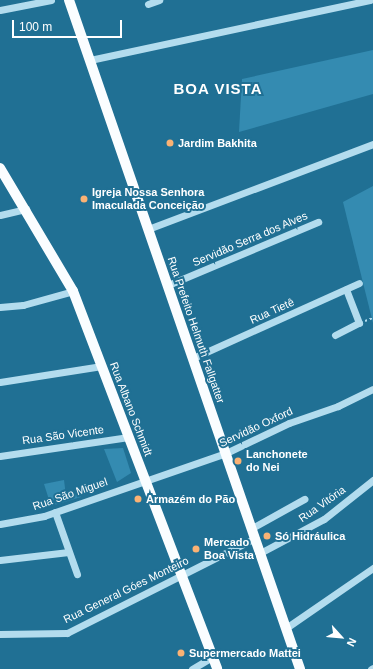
<!DOCTYPE html>
<meta charset="utf-8">
<style>
body{margin:0}
#map{position:relative;width:373px;height:669px;overflow:hidden;background:#207094;font-family:Helvetica,sans-serif}
div>[style]{position:absolute}
.green>*{inset:0;background:#348bb1}
.path>*{height:1.5px;margin-top:-0.75px;transform-origin:0;background:repeating-linear-gradient(90deg,#b3dcee 0 2px,transparent 0 5px)}
.minor>*{height:7px;margin:-3.5px;padding:0 3.5px;transform-origin:3.5px;border-radius:3.5px;background:#b3dcee}
.major>*{height:10px;margin:-5px;padding:0 5px;transform-origin:5px;border-radius:5px;background:#fafdff}
.dots>*{width:11px;height:11px;translate:-50% -50%;box-sizing:border-box;border:2px solid #207094;border-radius:50%}
span{translate:-50% -50%;white-space:nowrap;text-align:center;line-height:1.15;-webkit-text-stroke:4px #207094;paint-order:stroke}
.poi-label{font-size:11px;color:#fff;font-weight:700}
.left{translate:0 -50%;text-align:left}
.street-label{font-size:11px;color:#fff}
.district-label{font-size:15px;color:#fff;font-weight:700;letter-spacing:1px}
.north{position:absolute;left:321px;top:617px;width:40px;height:40px;-webkit-text-stroke:3px #207094;paint-order:stroke;rotate:117deg;font-size:11px;font-weight:700;line-height:16px;text-align:center;color:#fff}
.north::after{content:'';display:block;margin:auto;width:14px;height:18px;background:#fff;clip-path:polygon(50% 0,100% 100%,50% 72%,0 100%)}
.scale{position:absolute;left:12px;top:20px;width:110px;height:18px;box-sizing:border-box;border:2px solid #fff;border-top:0;padding-left:5px;font-size:12px;line-height:14px;white-space:nowrap;color:#fff;-webkit-text-stroke:3px #207094;paint-order:stroke}
</style>
<div id="map">
<div class="green">
<i style="clip-path:polygon(373px 50px,373px 94px,239px 132px,242px 79px)"></i>
<i style="clip-path:polygon(373px 186px,373px 323px,343px 202px)"></i>
<i style="clip-path:polygon(123px 448px,131px 473px,117px 482px,104px 449px)"></i>
<i style="clip-path:polygon(64px 480px,66px 496px,79px 494px,81px 497px,51px 506px,44px 484px)"></i>
</div>
<div class="path">
<i style="left:365px;top:321px;width:9px;rotate:-21deg"></i>
</div>
<div class="minor">
<i style="left:148px;top:4px;width:12px;rotate:-20deg"></i>
<i style="left:0;top:10px;width:52px;rotate:-11.1deg"></i>
<i style="left:90px;top:60px;width:286px;rotate:-12.1deg"></i>
<i style="left:0;top:215px;width:27px;rotate:-13deg"></i>
<i style="left:148px;top:229px;width:241px;rotate:-20.7deg"></i>
<i style="left:168px;top:285px;width:163px;rotate:-22.8deg"></i>
<i style="left:0;top:307px;width:23px;rotate:-5deg"></i>
<i style="left:23px;top:305px;width:52px;rotate:-15.6deg"></i>
<i style="left:335px;top:335px;width:27px;rotate:-27deg"></i>
<i style="left:359px;top:323px;width:36px;rotate:-111deg"></i>
<i style="left:193px;top:358px;width:182px;rotate:-24.3deg"></i>
<i style="left:0;top:382px;width:103px;rotate:-8.9deg"></i>
<i style="left:0;top:456px;width:130px;rotate:-8.4deg"></i>
<i style="left:55px;top:512px;width:66px;rotate:70.5deg"></i>
<i style="left:0;top:524px;width:45px;rotate:-10.3deg"></i>
<i style="left:44px;top:516px;width:193px;rotate:-19.1deg"></i>
<i style="left:226px;top:453px;width:70px;rotate:-25.5deg"></i>
<i style="left:289px;top:423px;width:52px;rotate:-19.1deg"></i>
<i style="left:338px;top:406px;width:39px;rotate:-26deg"></i>
<i style="left:252px;top:528px;width:60px;rotate:-29.1deg"></i>
<i style="left:260px;top:553px;width:72px;rotate:-28deg"></i>
<i style="left:324px;top:519px;width:63px;rotate:-38.5deg"></i>
<i style="left:0;top:560px;width:69px;rotate:-6.6deg"></i>
<i style="left:286px;top:628px;width:106px;rotate:-34.6deg"></i>
<i style="left:0;top:634px;width:67px;rotate:-0.9deg"></i>
<i style="left:67px;top:633px;width:211px;rotate:-26.8deg"></i>
<i style="left:192px;top:669px;width:23px;rotate:-31deg"></i>
<i style="left:371px;top:669px;width:2px;rotate:-27deg"></i>
</div>
<div class="major">
<i style="left:69px;top:0;width:708px;rotate:70.95deg"></i>
<i style="left:0;top:168px;width:143px;rotate:59.3deg"></i>
<i style="left:73px;top:291px;width:404px;rotate:69.1deg"></i>
</div>
<div class="dots">
<i style="left:170px;top:143px;background:#fbb274"></i>
<i style="left:84px;top:199px;background:#fbb274"></i>
<i style="left:238px;top:461px;background:#fbb274"></i>
<i style="left:138px;top:499px;background:#fbb274"></i>
<i style="left:267px;top:536px;background:#fbb274"></i>
<i style="left:196px;top:549px;background:#fbb274"></i>
<i style="left:181px;top:653px;background:#fbb274"></i>
</div>
<div class="poi-label">
<span class="left" style="left:178px;top:143px">Jardim Bakhita</span>
<span class="left" style="left:92px;top:199px">Igreja Nossa Senhora<br>Imaculada Conceição</span>
<span class="left" style="left:246px;top:461px">Lanchonete<br>do Nei</span>
<span class="left" style="left:146px;top:499px">Armazém do Pão</span>
<span class="left" style="left:275px;top:536px">Só Hidráulica</span>
<span class="left" style="left:204px;top:549px">Mercado<br>Boa Vista</span>
<span class="left" style="left:189px;top:653px">Supermercado Mattei</span>
</div>
<div class="street-label">
<span style="left:250px;top:239px;rotate:-23deg">Servidão Serra dos Alves</span>
<span style="left:272px;top:311px;rotate:-24deg">Rua Tietê</span>
<span style="left:196px;top:330px;rotate:71deg">Rua Prefeito Helmuth Fallgatter</span>
<span style="left:131px;top:409px;rotate:69deg">Rua Albano Schmidt</span>
<span style="left:256px;top:427px;rotate:-25deg">Servidão Oxford</span>
<span style="left:63px;top:435px;rotate:-8deg">Rua São Vicente</span>
<span style="left:70px;top:494px;rotate:-19deg">Rua São Miguel</span>
<span style="left:322px;top:504px;rotate:-35deg">Rua Vitória</span>
<span style="left:126px;top:590px;rotate:-26deg">Rua General Góes Monteiro</span>
</div>
<div class="district-label">
<span style="left:218px;top:89px">BOA VISTA</span>
</div>
<div class="north">N</div>
<div class="scale">100 m</div>
</div>
